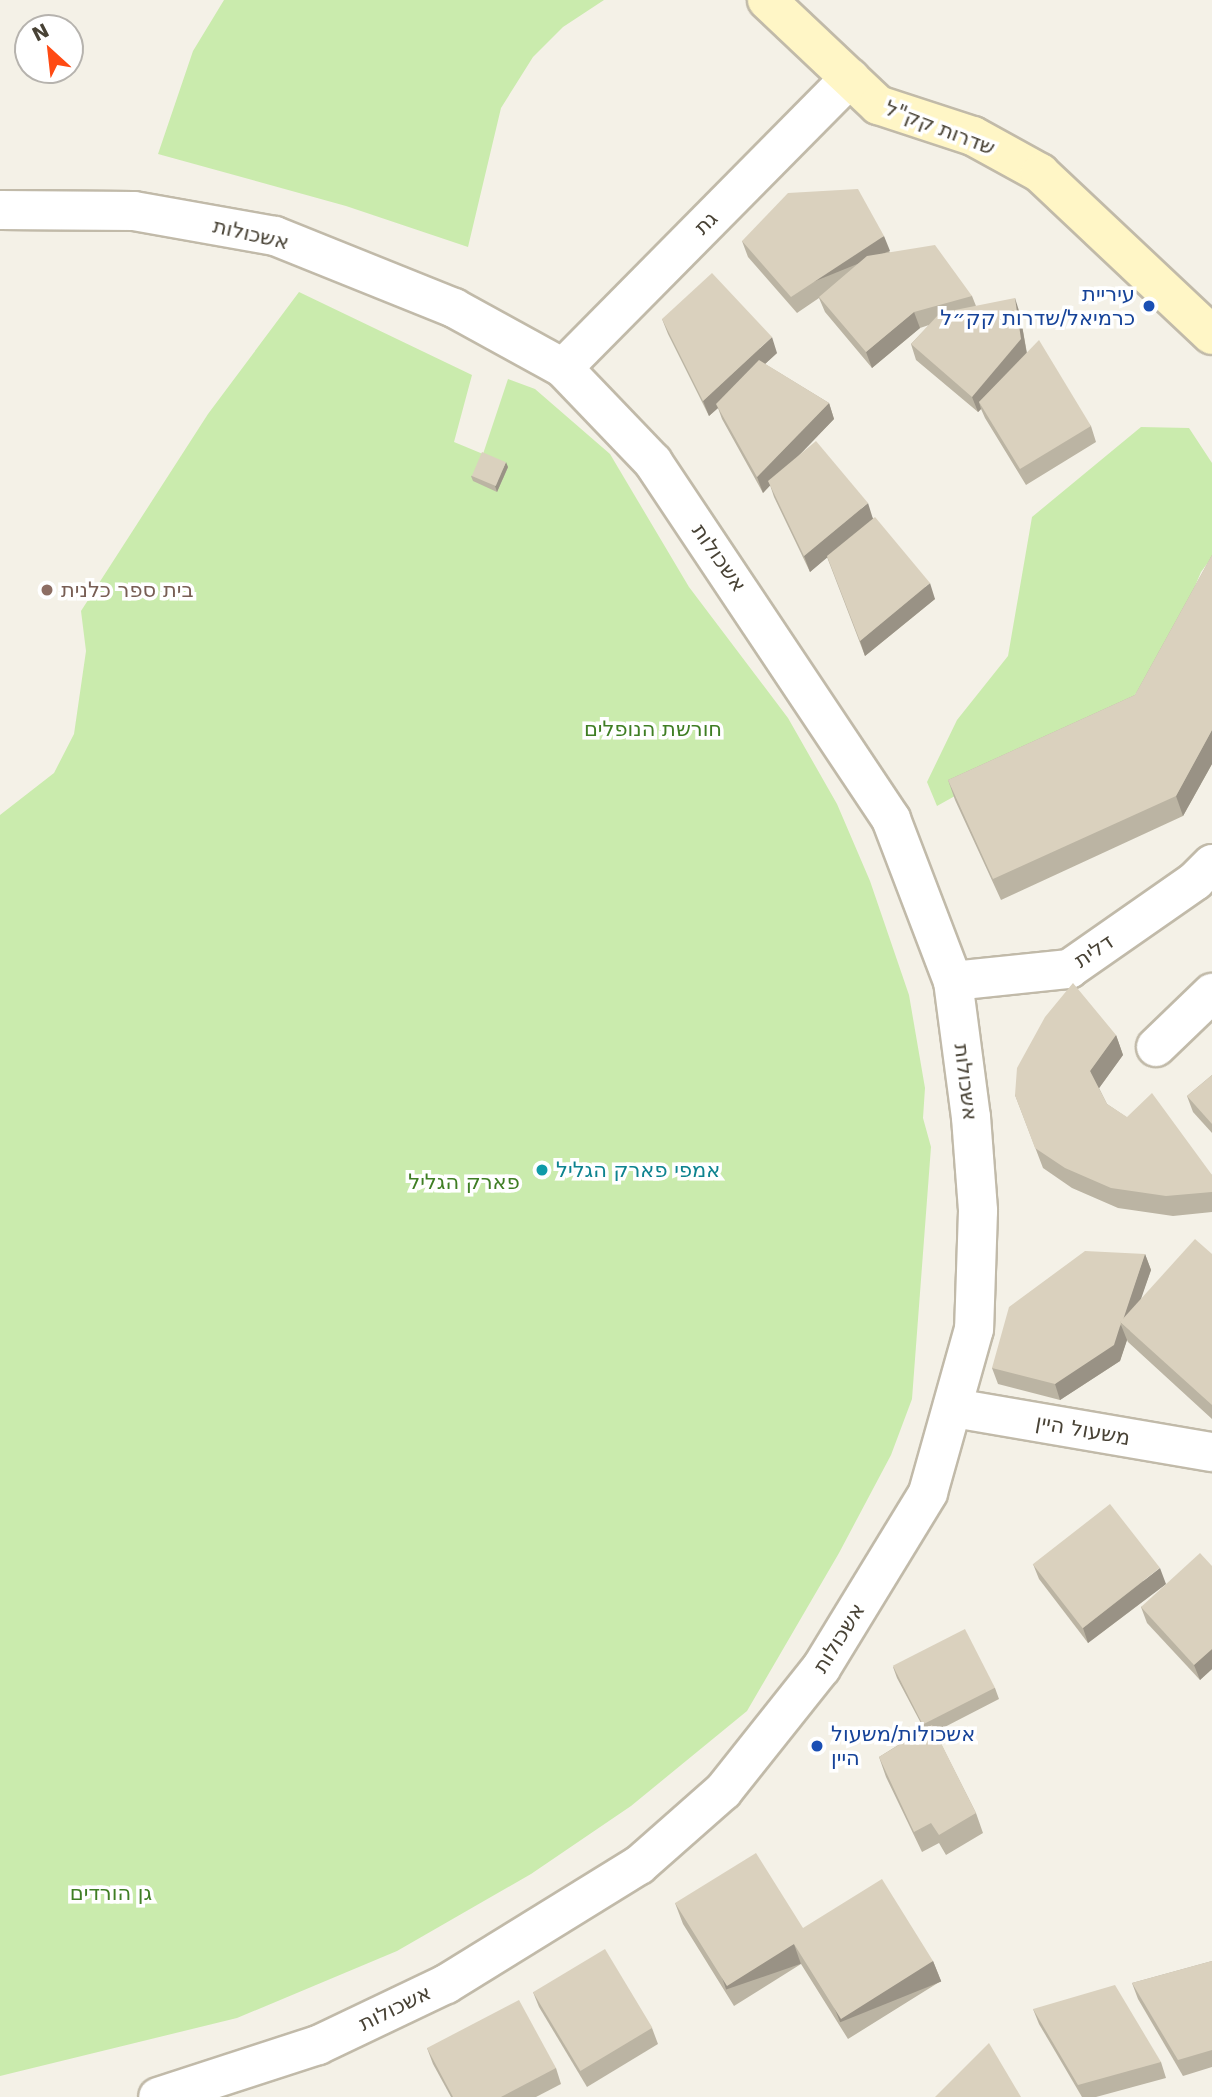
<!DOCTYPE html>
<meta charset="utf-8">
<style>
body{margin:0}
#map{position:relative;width:1212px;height:2097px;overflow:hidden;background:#f4f1e7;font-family:"DejaVu Sans",Heebo,sans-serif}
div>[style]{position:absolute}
.green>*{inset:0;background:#caebad}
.roads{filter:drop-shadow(2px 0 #c1baa9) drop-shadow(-2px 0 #c1baa9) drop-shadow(0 2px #c1baa9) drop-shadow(0 -2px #c1baa9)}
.street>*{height:38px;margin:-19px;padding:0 19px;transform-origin:19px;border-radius:19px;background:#fff}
.secondary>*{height:38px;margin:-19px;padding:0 19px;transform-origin:19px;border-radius:19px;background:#fff6c6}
.wall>*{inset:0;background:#bbb4a3}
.shaded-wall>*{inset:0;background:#999285;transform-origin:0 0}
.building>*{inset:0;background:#dad1be;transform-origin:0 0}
.dots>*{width:19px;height:19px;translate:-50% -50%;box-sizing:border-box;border:4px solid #fff;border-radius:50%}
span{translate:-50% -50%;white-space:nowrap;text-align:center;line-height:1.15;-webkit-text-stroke:7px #fff;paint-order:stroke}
.street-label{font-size:21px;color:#484235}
.transit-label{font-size:21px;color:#164399}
.right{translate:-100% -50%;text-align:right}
.left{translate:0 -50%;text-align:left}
.education-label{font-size:21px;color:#785e54}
.park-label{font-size:21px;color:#3f7e24}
.culture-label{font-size:21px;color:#0d838f}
.north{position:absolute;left:14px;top:14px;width:70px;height:70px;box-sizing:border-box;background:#fff;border:2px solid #b6b3ae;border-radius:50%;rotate:333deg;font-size:19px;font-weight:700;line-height:28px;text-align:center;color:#484235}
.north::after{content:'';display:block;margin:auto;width:24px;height:32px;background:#ff4a13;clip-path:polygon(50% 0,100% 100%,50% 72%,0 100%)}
</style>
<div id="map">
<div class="green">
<i style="clip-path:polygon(224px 0,604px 0,563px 27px,533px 57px,501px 108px,468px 247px,346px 206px,158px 154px,193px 51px)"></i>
<i style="clip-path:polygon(299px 292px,472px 375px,454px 442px,483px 454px,508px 379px,535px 389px,610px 454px,689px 587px,788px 718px,837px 804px,870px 881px,909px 995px,925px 1088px,923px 1118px,931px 1147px,912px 1399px,891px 1455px,839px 1553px,747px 1711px,631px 1806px,531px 1874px,397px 1951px,237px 2018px,0 2076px,0 815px,54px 773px,74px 734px,86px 651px,81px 611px,208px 414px)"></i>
<i style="clip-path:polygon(1141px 427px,1189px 428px,1212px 463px,1212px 557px,1201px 572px,1173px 638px,1134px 696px,937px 806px,927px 782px,957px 720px,1008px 656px,1032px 517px)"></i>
</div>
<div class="roads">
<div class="street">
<i style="left:0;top:210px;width:134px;rotate:0.4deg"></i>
<i style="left:134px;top:211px;width:143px;rotate:10.1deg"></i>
<i style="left:275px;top:236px;width:193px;rotate:21.9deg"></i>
<i style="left:454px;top:308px;width:124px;rotate:28.8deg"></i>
<i style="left:563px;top:368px;width:130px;rotate:46.2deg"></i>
<i style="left:653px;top:462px;width:429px;rotate:56.3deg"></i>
<i style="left:891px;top:819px;width:173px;rotate:69.1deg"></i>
<i style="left:953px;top:981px;width:137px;rotate:82.5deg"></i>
<i style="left:971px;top:1117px;width:94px;rotate:85.7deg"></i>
<i style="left:978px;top:1211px;width:118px;rotate:91.9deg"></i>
<i style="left:974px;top:1329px;width:170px;rotate:105.7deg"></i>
<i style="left:928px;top:1493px;width:205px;rotate:121.4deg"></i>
<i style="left:821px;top:1668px;width:157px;rotate:128.5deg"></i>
<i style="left:723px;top:1791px;width:112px;rotate:138.6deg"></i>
<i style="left:639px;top:1865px;width:227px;rotate:148.3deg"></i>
<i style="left:446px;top:1984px;width:142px;rotate:154.5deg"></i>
<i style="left:318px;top:2045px;width:168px;rotate:162deg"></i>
<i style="left:563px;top:368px;width:408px;rotate:-45.3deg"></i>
<i style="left:953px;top:981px;width:117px;rotate:-5.9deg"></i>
<i style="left:1069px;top:969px;width:154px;rotate:-34.9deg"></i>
<i style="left:1195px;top:881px;width:24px;rotate:-45deg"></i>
<i style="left:1156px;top:1047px;width:78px;rotate:-44deg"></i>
<i style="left:954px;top:1408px;width:262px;rotate:9.7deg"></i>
</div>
<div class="secondary">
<i style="left:767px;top:0;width:153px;rotate:43.4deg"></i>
<i style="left:878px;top:105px;width:100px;rotate:18.1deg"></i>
<i style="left:973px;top:136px;width:77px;rotate:28.9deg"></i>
<i style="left:1040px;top:173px;width:236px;rotate:43.3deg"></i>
</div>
</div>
<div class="wall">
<i style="clip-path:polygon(742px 241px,890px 251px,889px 252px,972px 296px,976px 306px,1020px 314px,1027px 353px,1091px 426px,1096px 442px,1026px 485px,985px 418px,981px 409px,978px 412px,916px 360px,911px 344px,929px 325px,920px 328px,872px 368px,825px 312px,819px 298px,797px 313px,748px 257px)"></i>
<i style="clip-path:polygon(662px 319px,777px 353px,765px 364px,829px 403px,834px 419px,797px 457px,873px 518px,935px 599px,865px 656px,827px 557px,810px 572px,774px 497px,770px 485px,763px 493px,722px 419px,718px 408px,709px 416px,668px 334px)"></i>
<i style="clip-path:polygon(508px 467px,497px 492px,473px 481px,471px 476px)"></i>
<i style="clip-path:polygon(1212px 555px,1212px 764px,1183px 816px,1001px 900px,955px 800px,948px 780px,1135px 695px)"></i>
<i style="clip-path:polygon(1116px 1035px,1123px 1055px,1099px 1088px,1107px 1104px,1212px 1175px,1212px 1212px,1173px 1216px,1118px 1208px,1072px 1188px,1043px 1168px,1015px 1095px)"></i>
<i style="clip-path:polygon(1212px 1075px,1212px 1133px,1193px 1112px,1187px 1096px)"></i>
<i style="clip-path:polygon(1145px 1254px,1151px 1270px,1140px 1300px,1212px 1254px,1212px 1419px,1128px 1342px,1127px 1340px,1120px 1361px,1060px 1400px,998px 1384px,992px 1368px)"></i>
<i style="clip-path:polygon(1033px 1564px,1166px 1584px,1088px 1643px,1039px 1579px)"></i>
<i style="clip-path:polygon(1212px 1566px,1212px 1669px,1200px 1680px,1147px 1623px,1141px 1607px)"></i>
<i style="clip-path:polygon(893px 1667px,995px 1688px,999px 1699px,935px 1732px,976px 1813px,983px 1833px,946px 1855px,939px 1843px,922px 1852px,886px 1777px,879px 1757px,924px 1729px,897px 1678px)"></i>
<i style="clip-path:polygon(675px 1903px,803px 1928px,933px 1961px,941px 1981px,848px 2039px,801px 1964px,734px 2006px,683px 1924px)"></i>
<i style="clip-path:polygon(1212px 1961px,1212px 2067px,1183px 2076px,1138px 1999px,1132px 1983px)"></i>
<i style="clip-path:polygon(533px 1992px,652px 2028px,658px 2044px,587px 2087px,539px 2007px)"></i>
<i style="clip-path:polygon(1033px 2009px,1161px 2062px,1166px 2078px,1096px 2097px,1082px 2097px,1039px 2024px)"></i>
<i style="clip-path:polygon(427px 2048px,556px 2068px,561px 2084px,536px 2097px,451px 2097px,433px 2064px)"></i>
</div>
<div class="shaded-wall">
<i style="left:884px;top:236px;width:16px;height:111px;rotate:68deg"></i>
<i style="clip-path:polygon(1015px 298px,1020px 314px,1027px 355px,979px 402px,981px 409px,978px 412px,972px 397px)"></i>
<i style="clip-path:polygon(914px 312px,920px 328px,872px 368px,866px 352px)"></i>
<i style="clip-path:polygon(772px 337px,777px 353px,718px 407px,716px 404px,718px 408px,709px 416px,703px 401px)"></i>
<i style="clip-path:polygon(829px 403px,834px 419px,763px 493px,757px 477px)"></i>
<i style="clip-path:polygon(506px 462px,508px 467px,497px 492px,495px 486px)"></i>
<i style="clip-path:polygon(868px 503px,873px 519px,810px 572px,804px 556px)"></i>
<i style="clip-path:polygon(930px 583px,935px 599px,865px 656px,860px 641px)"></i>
<i style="clip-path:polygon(1212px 730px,1212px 764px,1183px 816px,1176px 796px)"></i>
<i style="clip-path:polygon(1116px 1035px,1123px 1055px,1097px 1091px,1090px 1071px)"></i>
<i style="clip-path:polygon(1145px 1254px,1151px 1270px,1130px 1331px,1121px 1323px)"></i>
<i style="clip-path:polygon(1121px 1325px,1127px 1340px,1120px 1361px,1060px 1400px,1055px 1384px)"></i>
<i style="clip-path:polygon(1160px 1568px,1166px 1584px,1088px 1643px,1083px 1628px)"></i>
<i style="clip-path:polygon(1212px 1649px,1212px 1669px,1200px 1680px,1194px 1665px)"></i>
<i style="left:794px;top:1944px;width:21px;height:79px;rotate:71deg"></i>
<i style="left:933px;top:1961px;width:22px;height:109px;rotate:68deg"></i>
</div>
<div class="building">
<i style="clip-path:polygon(858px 189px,884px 236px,791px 297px,742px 241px,788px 193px)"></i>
<i style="clip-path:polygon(935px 245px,972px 296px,914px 312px,866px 352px,819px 297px,867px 256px)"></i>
<i style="clip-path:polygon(712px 273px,772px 337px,703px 401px,662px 319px)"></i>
<i style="clip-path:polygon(1015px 298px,1021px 339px,972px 397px,911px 344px,940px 313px)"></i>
<i style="clip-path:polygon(1039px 340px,1091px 426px,1020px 469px,979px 402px)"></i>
<i style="clip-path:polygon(759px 360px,829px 403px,757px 477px,716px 404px)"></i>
<i style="clip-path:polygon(816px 441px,868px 503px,804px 556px,768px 481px)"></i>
<i style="left:482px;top:452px;width:26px;height:26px;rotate:23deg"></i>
<i style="clip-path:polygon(875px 517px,930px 583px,860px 641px,827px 556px)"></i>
<i style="clip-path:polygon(1212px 555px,1212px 730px,1176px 796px,993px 879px,948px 780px,1135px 695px)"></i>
<i style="clip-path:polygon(1073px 983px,1116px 1035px,1090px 1071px,1107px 1104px,1127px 1117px,1152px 1093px,1212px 1175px,1212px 1192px,1166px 1196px,1111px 1188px,1065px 1168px,1035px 1148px,1015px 1095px,1017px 1068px,1045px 1017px)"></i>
<i style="clip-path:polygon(1212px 1075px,1212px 1124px,1187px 1096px)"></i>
<i style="clip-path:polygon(1195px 1239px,1212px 1254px,1212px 1405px,1120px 1322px)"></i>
<i style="clip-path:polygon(1085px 1251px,1145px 1254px,1123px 1320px,1120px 1322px,1121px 1323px,1114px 1345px,1055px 1384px,992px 1368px,1009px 1307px)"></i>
<i style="left:1110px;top:1504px;width:81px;height:98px;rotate:52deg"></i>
<i style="clip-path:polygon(1200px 1553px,1212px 1566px,1212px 1649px,1194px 1665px,1141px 1607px)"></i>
<i style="left:965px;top:1629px;width:66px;height:81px;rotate:63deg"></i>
<i style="clip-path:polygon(932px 1725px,976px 1813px,939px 1835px,931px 1823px,914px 1832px,879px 1757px)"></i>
<i style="clip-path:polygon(756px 1853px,803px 1928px,882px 1879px,933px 1961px,841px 2019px,794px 1944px,727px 1986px,675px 1903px)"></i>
<i style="left:605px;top:1949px;width:92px;height:84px;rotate:59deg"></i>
<i style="clip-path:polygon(1212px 1961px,1212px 2050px,1178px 2060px,1132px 1983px)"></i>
<i style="clip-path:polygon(1115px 1985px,1161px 2062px,1078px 2085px,1033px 2009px)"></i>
<i style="clip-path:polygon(519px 2000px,556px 2068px,501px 2097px,453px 2097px,427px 2048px)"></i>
<i style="clip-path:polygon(989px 2043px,1021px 2097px,935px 2097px)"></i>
</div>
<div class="dots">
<i style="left:1149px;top:306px;background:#1a4fb4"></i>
<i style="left:47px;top:590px;background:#8d6e63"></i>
<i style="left:542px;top:1170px;background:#0f9aa8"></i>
<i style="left:817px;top:1746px;background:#1a4fb4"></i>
</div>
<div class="street-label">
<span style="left:940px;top:128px;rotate:21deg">שדרות קק"ל</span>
<span style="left:706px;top:223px;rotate:-45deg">גת</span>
<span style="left:251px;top:234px;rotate:13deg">אשכולות</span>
<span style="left:719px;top:558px;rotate:55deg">אשכולות</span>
<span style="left:1094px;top:951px;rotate:-34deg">דלית</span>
<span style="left:966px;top:1082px;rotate:83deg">אשכולות</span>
<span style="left:1083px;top:1430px;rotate:10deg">משעול היין</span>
<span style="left:839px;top:1638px;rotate:-58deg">אשכולות</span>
<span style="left:395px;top:2008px;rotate:-26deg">אשכולות</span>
</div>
<div class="transit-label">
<span class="right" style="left:1135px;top:306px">עיריית<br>כרמיאל/שדרות קק״ל</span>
<span class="left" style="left:831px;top:1746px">אשכולות/משעול<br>היין</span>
</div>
<div class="education-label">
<span class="left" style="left:61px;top:590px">בית ספר כלנית</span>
</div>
<div class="park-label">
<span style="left:653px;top:729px">חורשת הנופלים</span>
<span style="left:464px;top:1182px">פארק הגליל</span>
<span style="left:111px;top:1893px">גן הורדים</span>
</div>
<div class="culture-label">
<span class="left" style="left:556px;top:1170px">אמפי פארק הגליל</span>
</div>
<div class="north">N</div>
</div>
